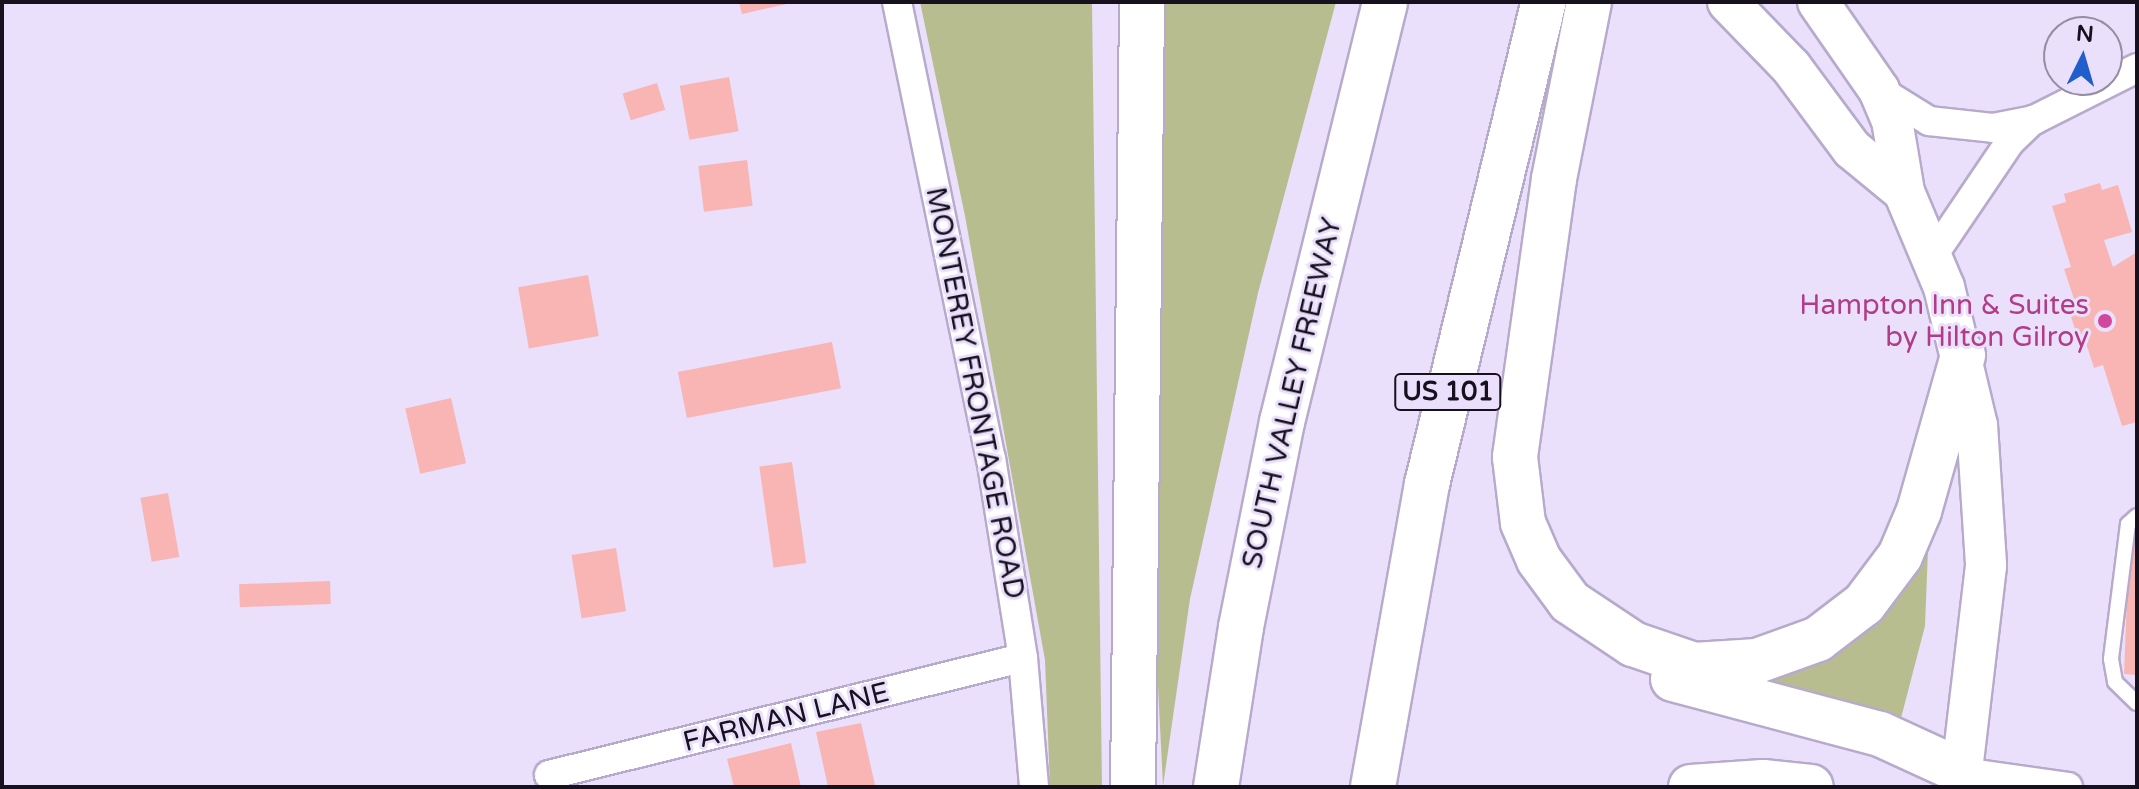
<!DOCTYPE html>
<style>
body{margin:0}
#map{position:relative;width:2139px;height:789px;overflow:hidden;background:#eae0fb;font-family:"Varela Round",sans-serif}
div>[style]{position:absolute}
.green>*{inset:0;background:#b8bd90}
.building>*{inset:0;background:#f8b5b3;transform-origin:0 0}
.roads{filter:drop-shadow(2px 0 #b7aacb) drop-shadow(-2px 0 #b7aacb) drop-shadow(0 2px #b7aacb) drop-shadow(0 -2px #b7aacb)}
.lane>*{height:14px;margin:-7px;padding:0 7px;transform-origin:7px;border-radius:7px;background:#fff}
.street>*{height:28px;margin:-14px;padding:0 14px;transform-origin:14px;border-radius:14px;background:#fff}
.secondary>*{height:40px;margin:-20px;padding:0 20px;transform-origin:20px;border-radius:20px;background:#fff}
.highway>*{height:44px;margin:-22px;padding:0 22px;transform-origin:22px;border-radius:22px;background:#fff}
.dots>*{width:22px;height:22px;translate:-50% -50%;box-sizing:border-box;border:4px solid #eae0fb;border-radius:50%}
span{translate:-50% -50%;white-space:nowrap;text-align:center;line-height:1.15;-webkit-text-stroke:6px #eae0fb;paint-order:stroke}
.shield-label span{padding:2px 6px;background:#eae0fb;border:2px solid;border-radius:6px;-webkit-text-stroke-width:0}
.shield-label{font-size:26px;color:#16111d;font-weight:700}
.hotel-label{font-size:28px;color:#b23c85}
.right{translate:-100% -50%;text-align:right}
.street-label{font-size:28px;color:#16111d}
.frame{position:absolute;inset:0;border:4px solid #16111d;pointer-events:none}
.north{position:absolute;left:2043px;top:16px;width:80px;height:80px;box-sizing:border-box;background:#eae0fb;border:2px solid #958da2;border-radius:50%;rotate:5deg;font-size:22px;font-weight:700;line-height:32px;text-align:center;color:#16111d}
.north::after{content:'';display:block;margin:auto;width:28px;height:36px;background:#205fcb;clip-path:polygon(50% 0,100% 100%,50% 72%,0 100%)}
</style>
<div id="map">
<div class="green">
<i style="clip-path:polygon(920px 2px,1092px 2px,1102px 787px,1050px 787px,1045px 660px,965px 216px)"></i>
<i style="clip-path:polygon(1157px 2px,1336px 2px,1258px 293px,1190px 599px,1163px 786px,1148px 487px)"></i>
<i style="clip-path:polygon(1928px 550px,1925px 626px,1901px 718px,1866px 713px,1753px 680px,1888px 602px)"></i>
</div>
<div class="building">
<i style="clip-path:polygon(739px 2px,791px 2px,791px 3px,742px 14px)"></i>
<i style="left:729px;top:77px;width:55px;height:50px;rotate:80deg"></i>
<i style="left:657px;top:83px;width:28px;height:36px;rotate:73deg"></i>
<i style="left:747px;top:160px;width:46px;height:49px;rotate:83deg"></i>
<i style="clip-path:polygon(2100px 183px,2102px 190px,2118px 185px,2132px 232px,2104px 240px,2113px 267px,2137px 252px,2137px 422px,2122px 426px,2103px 365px,2094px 368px,2086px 343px,2080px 345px,2066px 301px,2074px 299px,2064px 269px,2071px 267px,2052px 206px,2066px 202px,2064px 194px)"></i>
<i style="left:588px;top:275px;width:62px;height:71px;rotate:80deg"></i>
<i style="left:832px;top:342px;width:47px;height:157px;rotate:79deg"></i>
<i style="left:451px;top:398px;width:67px;height:47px;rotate:77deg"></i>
<i style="left:792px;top:462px;width:102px;height:33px;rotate:82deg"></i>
<i style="left:168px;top:493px;width:65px;height:28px;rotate:80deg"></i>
<i style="clip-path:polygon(2129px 546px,2137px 547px,2137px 675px,2124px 674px)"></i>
<i style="left:616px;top:548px;width:64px;height:45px;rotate:81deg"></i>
<i style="left:330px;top:581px;width:23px;height:91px;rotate:88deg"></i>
<i style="clip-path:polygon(861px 723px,875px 785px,828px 787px,816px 732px)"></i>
<i style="clip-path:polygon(791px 743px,801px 787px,734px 787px,727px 759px)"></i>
</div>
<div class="roads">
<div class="lane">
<i style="left:2137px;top:516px;width:12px;rotate:138deg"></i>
<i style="left:2128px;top:524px;width:136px;rotate:97.2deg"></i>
<i style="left:2111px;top:659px;width:23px;rotate:80deg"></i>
<i style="left:2115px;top:682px;width:30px;rotate:44deg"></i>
</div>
<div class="street">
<i style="left:897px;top:2px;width:466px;rotate:78.4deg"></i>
<i style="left:991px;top:458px;width:203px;rotate:80.9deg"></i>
<i style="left:1023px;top:658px;width:129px;rotate:85.1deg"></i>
<i style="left:1881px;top:91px;width:57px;rotate:32deg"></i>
<i style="left:1929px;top:121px;width:64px;rotate:6.2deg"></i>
<i style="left:1993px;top:128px;width:42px;rotate:-11deg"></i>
<i style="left:2034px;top:120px;width:115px;rotate:-26.8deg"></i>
<i style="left:1932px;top:257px;width:139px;rotate:-55.9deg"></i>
<i style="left:2010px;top:142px;width:32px;rotate:-44deg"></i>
<i style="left:1963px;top:772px;width:106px;rotate:8.1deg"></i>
<i style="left:549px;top:775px;width:488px;rotate:-13.9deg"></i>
</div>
<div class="secondary">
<i style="left:1728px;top:2px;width:91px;rotate:45.9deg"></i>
<i style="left:1791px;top:67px;width:102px;rotate:53.4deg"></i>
<i style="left:1852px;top:149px;width:67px;rotate:39.6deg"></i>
<i style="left:1818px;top:2px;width:107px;rotate:55.3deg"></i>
<i style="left:1879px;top:90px;width:33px;rotate:67deg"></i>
<i style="left:1892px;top:120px;width:73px;rotate:80.5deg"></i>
<i style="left:1904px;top:192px;width:103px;rotate:67.2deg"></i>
<i style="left:1944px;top:287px;width:142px;rotate:76.6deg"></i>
<i style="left:1977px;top:425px;width:141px;rotate:86.3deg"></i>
<i style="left:1986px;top:566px;width:223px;rotate:96.7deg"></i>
</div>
<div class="highway">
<i style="left:1589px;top:2px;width:180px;rotate:101.2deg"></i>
<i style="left:1554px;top:179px;width:281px;rotate:98deg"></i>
<i style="left:1515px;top:457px;width:66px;rotate:83.1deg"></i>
<i style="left:1523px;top:523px;width:40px;rotate:66.6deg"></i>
<i style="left:1539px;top:560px;width:52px;rotate:53.6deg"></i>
<i style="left:1570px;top:602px;width:76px;rotate:33.7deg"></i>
<i style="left:1633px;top:644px;width:65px;rotate:19deg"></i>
<i style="left:1694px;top:665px;width:63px;rotate:-3.6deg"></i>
<i style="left:1757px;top:661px;width:65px;rotate:-19.8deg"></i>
<i style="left:1818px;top:639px;width:58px;rotate:-37.3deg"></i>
<i style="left:1864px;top:604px;width:60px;rotate:-53.1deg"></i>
<i style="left:1900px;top:556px;width:49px;rotate:-67.1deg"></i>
<i style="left:1919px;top:511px;width:162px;rotate:-74.2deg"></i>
<i style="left:1673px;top:679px;width:214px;rotate:14.9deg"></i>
<i style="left:1880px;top:734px;width:91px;rotate:24.6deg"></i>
<i style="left:1133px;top:787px;width:785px;rotate:-89.34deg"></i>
<i style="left:1216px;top:787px;width:162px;rotate:-81.1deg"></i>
<i style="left:1241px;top:627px;width:209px;rotate:-78.7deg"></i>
<i style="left:1282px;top:422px;width:432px;rotate:-76.2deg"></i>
<i style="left:1373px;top:787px;width:308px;rotate:-79.9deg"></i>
<i style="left:1427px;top:484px;width:496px;rotate:-76.4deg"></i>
<i style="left:1691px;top:787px;width:72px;rotate:-4deg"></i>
<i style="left:1763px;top:782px;width:48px;rotate:5.9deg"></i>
</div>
</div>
<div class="dots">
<i style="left:2105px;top:321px;background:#d1479c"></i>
</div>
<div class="shield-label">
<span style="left:1448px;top:392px">US 101</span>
</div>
<div class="hotel-label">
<span class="right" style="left:2089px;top:321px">Hampton Inn &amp; Suites<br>by Hilton Gilroy</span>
</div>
<div class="street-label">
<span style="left:975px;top:393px;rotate:79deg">MONTEREY FRONTAGE ROAD</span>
<span style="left:1292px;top:393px;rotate:-77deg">SOUTH VALLEY FREEWAY</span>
<span style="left:786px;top:717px;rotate:-14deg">FARMAN LANE</span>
</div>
<div class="frame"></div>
<div class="north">N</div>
</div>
